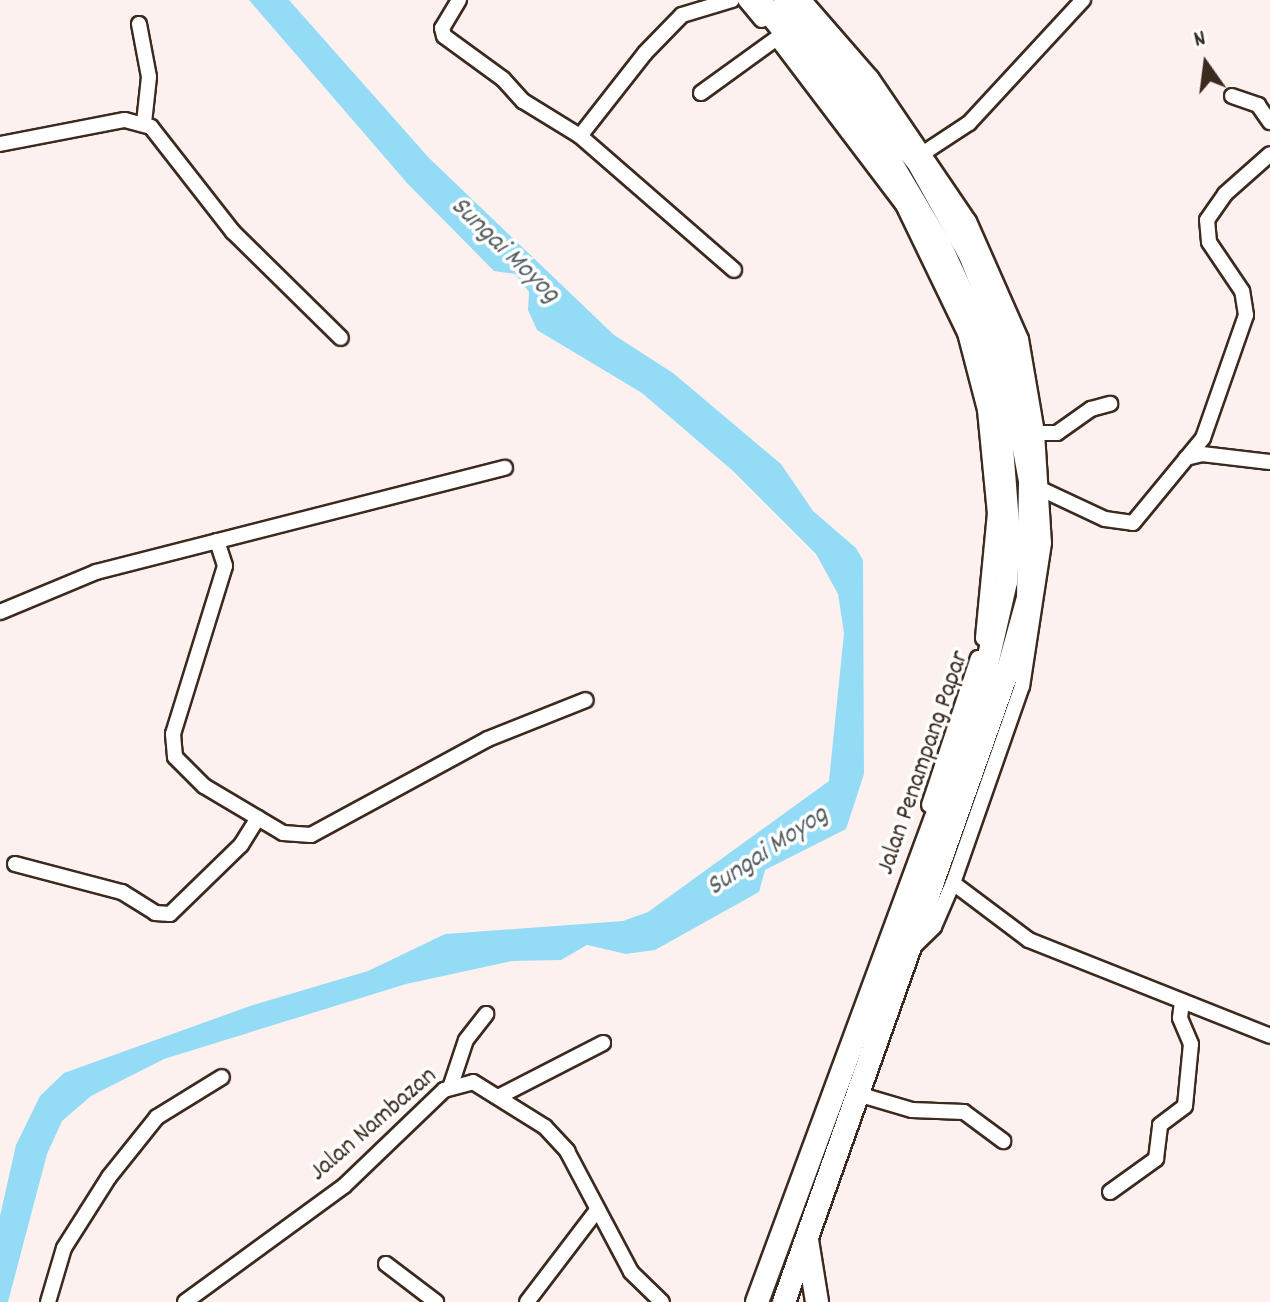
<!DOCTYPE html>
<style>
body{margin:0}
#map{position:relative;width:1270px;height:1302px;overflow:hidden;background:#fdf1f0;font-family:Dekko,sans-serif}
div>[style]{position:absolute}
.water>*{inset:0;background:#94dcf6}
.roads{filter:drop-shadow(2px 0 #3b2a1e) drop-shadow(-2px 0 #3b2a1e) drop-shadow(0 2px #3b2a1e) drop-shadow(0 -2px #3b2a1e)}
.minor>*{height:14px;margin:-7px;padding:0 7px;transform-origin:7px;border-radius:7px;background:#fff}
.primary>*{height:22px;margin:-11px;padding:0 11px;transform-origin:11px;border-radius:11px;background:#fff}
span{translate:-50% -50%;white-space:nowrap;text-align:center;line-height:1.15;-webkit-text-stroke:7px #fff;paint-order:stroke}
.street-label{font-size:26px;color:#3b2a1e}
.water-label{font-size:28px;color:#565f5f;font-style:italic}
.north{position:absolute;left:1166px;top:24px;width:80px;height:80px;-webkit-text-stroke:6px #fff;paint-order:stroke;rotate:346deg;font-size:22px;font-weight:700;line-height:32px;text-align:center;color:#3b2a1e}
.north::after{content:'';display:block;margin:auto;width:28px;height:36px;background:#3b2a1e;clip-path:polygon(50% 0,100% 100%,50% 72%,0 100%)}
</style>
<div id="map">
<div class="water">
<i style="clip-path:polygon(249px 0,289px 0,429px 158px,614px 335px,673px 373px,781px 464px,813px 511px,856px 548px,863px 560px,864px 774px,846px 829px,765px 870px,759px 892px,655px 950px,626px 954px,587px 945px,561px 960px,512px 961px,406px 984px,164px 1059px,91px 1096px,62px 1121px,47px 1154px,8px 1302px,0 1302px,0 1216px,16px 1145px,40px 1096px,64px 1073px,250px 1006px,368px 971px,445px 934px,623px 921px,648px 912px,829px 781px,844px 633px,838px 594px,816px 554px,733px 471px,642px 393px,537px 330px,528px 310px,529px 292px,515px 274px,494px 271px,407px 183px)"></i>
</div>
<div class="roads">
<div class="minor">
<i style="left:459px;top:0;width:33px;rotate:121deg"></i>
<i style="left:442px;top:28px;width:8px;rotate:76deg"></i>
<i style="left:444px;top:36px;width:73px;rotate:36.1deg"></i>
<i style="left:503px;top:79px;width:30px;rotate:48deg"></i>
<i style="left:523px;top:101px;width:67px;rotate:31.6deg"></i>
<i style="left:580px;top:136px;width:105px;rotate:-51.9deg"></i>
<i style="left:645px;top:53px;width:53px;rotate:-45.8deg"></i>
<i style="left:682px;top:15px;width:52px;rotate:-16.7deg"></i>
<i style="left:745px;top:0;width:26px;rotate:50deg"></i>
<i style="left:804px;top:0;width:102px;rotate:49deg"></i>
<i style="left:871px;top:77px;width:174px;rotate:55.8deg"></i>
<i style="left:969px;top:221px;width:129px;rotate:66.2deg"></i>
<i style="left:1021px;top:339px;width:95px;rotate:80.3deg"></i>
<i style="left:1037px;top:433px;width:110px;rotate:86.4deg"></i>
<i style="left:1044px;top:543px;width:145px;rotate:98.7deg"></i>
<i style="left:1022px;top:686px;width:209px;rotate:109.3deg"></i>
<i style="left:953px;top:883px;width:48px;rotate:113.4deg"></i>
<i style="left:934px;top:927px;width:30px;rotate:136deg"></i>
<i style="left:139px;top:24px;width:54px;rotate:79.3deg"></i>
<i style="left:149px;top:77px;width:46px;rotate:96.2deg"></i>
<i style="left:777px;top:39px;width:208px;rotate:52.8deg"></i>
<i style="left:903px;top:205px;width:142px;rotate:64.2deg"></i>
<i style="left:965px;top:333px;width:80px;rotate:75.4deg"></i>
<i style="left:985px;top:410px;width:103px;rotate:84.5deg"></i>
<i style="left:995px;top:513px;width:126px;rotate:95.5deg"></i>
<i style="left:701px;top:93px;width:94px;rotate:-35.9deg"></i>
<i style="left:1232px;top:96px;width:28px;rotate:19deg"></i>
<i style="left:1258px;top:105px;width:21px;rotate:55deg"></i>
<i style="left:580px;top:136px;width:204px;rotate:41deg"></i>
<i style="left:0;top:144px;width:127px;rotate:-10.9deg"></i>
<i style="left:125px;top:120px;width:27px;rotate:15deg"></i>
<i style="left:151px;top:127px;width:133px;rotate:52deg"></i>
<i style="left:233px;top:232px;width:151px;rotate:44.5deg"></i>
<i style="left:925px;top:152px;width:53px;rotate:-33.4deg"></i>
<i style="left:969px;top:123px;width:168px;rotate:-47.2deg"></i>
<i style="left:1037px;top:433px;width:20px"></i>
<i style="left:1057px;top:433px;width:42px;rotate:-35.2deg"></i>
<i style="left:1091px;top:409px;width:20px;rotate:-15deg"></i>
<i style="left:1186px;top:458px;width:16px;rotate:-14deg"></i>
<i style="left:1202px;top:454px;width:68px;rotate:6.7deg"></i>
<i style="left:1043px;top:490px;width:68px;rotate:25.1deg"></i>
<i style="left:1105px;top:519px;width:28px;rotate:8deg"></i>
<i style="left:1133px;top:523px;width:110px;rotate:-50.5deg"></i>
<i style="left:1203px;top:438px;width:130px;rotate:-70.7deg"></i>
<i style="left:1246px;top:315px;width:24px;rotate:-99deg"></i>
<i style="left:1242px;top:291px;width:59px;rotate:-124deg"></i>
<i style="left:1209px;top:242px;width:22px;rotate:-95deg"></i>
<i style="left:1207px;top:220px;width:32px;rotate:-55deg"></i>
<i style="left:1225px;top:194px;width:60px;rotate:-41.6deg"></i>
<i style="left:217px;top:541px;width:26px;rotate:72deg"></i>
<i style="left:225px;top:566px;width:176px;rotate:107.2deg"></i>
<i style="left:173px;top:734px;width:23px;rotate:85deg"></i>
<i style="left:175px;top:757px;width:41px;rotate:45deg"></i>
<i style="left:204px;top:786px;width:92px;rotate:30.7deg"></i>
<i style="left:283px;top:833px;width:28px;rotate:4deg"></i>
<i style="left:311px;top:835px;width:201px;rotate:-28.5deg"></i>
<i style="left:488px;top:739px;width:105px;rotate:-21.7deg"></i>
<i style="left:0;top:612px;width:104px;rotate:-22.6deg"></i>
<i style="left:96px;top:572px;width:422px;rotate:-14.3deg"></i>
<i style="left:929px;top:805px;width:155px;rotate:-71.6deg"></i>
<i style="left:15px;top:864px;width:111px;rotate:14.7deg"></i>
<i style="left:122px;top:892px;width:39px;rotate:32deg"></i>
<i style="left:155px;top:913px;width:15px;rotate:4deg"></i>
<i style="left:170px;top:914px;width:99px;rotate:-44.2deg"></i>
<i style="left:241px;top:845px;width:32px;rotate:-58deg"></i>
<i style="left:953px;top:883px;width:95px;rotate:36.9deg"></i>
<i style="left:1029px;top:940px;width:259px;rotate:21.7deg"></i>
<i style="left:451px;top:1085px;width:47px;rotate:-71.6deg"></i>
<i style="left:466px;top:1040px;width:33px;rotate:-52deg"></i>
<i style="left:861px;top:1095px;width:53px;rotate:16.4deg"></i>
<i style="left:912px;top:1110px;width:52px;rotate:2.2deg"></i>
<i style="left:964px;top:1112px;width:49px;rotate:36.6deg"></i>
<i style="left:500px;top:1096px;width:116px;rotate:-27.2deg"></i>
<i style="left:1110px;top:1192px;width:57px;rotate:-35.7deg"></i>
<i style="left:1156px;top:1159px;width:34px;rotate:-83deg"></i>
<i style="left:1160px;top:1125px;width:31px;rotate:-37deg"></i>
<i style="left:1185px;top:1106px;width:62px;rotate:-84.5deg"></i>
<i style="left:1191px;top:1044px;width:28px;rotate:-113deg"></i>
<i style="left:1180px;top:1018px;width:17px;rotate:-83deg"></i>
<i style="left:386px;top:1264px;width:63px;rotate:37.2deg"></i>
<i style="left:48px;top:1302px;width:56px;rotate:-73.5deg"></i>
<i style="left:64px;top:1248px;width:84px;rotate:-57.6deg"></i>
<i style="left:109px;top:1177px;width:77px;rotate:-51.3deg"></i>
<i style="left:157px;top:1117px;width:76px;rotate:-31.6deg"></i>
<i style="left:185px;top:1302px;width:197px;rotate:-36.1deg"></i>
<i style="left:344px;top:1186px;width:139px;rotate:-43.8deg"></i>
<i style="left:444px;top:1090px;width:30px;rotate:-15deg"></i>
<i style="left:473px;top:1082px;width:85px;rotate:32deg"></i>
<i style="left:545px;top:1127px;width:33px;rotate:47deg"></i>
<i style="left:567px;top:1151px;width:137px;rotate:62.1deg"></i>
<i style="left:631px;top:1272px;width:43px;rotate:44.1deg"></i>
<i style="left:527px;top:1302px;width:116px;rotate:-52.7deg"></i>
</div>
<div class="primary">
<i style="left:807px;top:1240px;width:63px;rotate:80.8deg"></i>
<i style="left:757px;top:1302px;width:638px;rotate:-69.72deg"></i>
<i style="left:978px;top:704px;width:125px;rotate:-77.1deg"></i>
<i style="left:1006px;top:582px;width:46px;rotate:-86.3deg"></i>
<i style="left:1009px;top:536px;width:128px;rotate:-94.5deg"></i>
<i style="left:999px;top:408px;width:84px;rotate:-104.5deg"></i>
<i style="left:978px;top:327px;width:90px;rotate:-114.9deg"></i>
<i style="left:940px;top:245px;width:100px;rotate:-120.7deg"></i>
<i style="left:889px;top:159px;width:205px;rotate:-129.3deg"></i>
<i style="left:784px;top:1302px;width:671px;rotate:-70.48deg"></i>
<i style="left:1008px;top:670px;width:75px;rotate:-74.5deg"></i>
<i style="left:1028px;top:598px;width:117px;rotate:-89deg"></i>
<i style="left:1030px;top:481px;width:147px;rotate:-100.6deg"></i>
<i style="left:1003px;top:337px;width:88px;rotate:-111.9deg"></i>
<i style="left:970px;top:255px;width:107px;rotate:-119.2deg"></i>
<i style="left:918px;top:162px;width:210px;rotate:-129.4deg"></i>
</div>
</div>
<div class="street-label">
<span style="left:924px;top:763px;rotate:-71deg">Jalan Penampang Papar</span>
<span style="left:374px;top:1125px;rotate:-41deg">Jalan Nambazan</span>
</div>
<div class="water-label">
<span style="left:504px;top:251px;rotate:44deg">Sungai Moyog</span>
<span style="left:768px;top:852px;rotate:-34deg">Sungai Moyog</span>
</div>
<div class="north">N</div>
</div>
